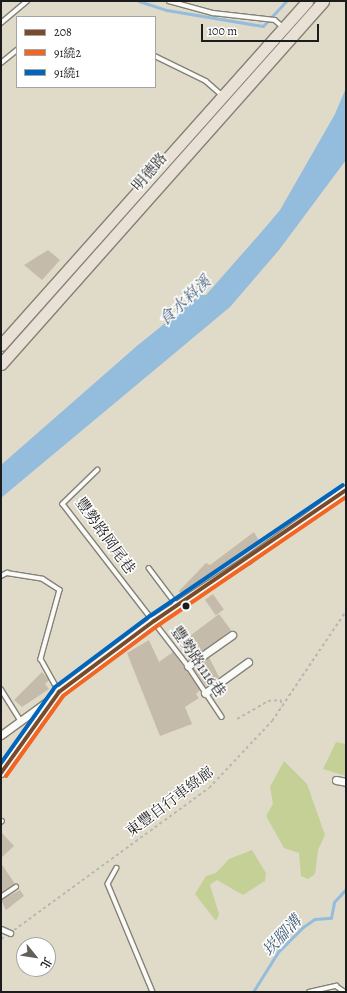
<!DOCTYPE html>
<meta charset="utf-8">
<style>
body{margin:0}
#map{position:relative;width:347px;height:993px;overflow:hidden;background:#e0dbc9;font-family:Alegreya,"Noto Serif TC",serif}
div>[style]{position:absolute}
.green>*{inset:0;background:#c4d096}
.water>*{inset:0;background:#94bcdc}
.stream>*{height:2.5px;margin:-1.25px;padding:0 1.25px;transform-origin:1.25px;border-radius:1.25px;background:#94bcdc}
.building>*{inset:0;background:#c5bbaa;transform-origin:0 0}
.path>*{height:1.5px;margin-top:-0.75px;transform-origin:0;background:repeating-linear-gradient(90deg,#b7b6b3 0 3px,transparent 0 6px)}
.roads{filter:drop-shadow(1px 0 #848178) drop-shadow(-1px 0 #848178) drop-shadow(0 1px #848178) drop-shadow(0 -1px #848178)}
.service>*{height:3.5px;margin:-1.75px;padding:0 1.75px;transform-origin:1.75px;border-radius:1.75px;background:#fafaf7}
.pedestrian>*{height:5px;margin:-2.5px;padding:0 2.5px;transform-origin:2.5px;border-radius:2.5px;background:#fafaf7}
.minor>*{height:7px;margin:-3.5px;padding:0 3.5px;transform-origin:3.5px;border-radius:3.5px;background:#fafaf7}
.tertiary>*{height:8px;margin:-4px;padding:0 4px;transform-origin:4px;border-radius:4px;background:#fafaf7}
.primary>*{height:11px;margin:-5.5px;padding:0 5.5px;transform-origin:5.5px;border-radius:5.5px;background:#e9e1d5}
.bus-1>*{height:4px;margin:-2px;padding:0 2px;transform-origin:2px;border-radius:2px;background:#7a4b2a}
.bus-2>*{height:4px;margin:-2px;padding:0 2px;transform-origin:2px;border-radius:2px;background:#f26522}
.bus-3>*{height:4px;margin:-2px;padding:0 2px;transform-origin:2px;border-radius:2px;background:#0065bd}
.dots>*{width:11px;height:11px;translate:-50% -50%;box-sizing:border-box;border:2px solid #fff;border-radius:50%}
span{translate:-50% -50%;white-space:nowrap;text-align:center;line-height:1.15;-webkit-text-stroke:3px #fff;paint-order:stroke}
.street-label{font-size:15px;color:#1c1c1c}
.water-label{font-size:16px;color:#445e76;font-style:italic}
.frame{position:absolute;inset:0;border:2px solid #1c1c1c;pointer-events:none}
.legend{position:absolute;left:16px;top:16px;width:140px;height:72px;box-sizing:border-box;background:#fff;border:1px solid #a4a4a4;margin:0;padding:5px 7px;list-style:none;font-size:12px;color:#1c1c1c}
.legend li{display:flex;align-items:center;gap:8px;height:20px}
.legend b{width:20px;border:1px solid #a4a4a4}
.north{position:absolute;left:16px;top:937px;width:40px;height:40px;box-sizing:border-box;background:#fff;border:1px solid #a4a4a4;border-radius:50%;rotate:120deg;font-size:11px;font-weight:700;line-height:16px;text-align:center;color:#1c1c1c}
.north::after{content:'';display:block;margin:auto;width:14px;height:18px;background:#615f59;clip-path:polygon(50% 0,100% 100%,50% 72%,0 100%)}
.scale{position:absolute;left:201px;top:24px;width:118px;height:18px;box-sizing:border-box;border:2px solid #1c1c1c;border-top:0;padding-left:5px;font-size:12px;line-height:14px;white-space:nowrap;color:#1c1c1c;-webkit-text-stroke:3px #fff;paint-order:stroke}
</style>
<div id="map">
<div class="green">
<i style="clip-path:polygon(336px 742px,346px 744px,346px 776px,323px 769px)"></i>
<i style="clip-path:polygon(284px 761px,307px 784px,325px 835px,318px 850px,315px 874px,308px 879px,301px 876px,299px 853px,284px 848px,266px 816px,273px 804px,270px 787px)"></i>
<i style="clip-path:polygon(252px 850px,266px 873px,265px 881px,243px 895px,217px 880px,210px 885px,219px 914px,216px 921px,195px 894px,206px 876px,216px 873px,229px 859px)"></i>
</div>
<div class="water">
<i style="clip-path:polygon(346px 88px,346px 160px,279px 250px,230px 307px,1px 498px,1px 465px,138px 345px,200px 295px,206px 295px,264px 229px,280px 210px,335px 114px)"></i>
</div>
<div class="stream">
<i style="left:139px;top:1px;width:29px;rotate:18deg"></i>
<i style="left:167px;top:10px;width:97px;rotate:9.5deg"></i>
<i style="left:263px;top:26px;width:34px;rotate:-47deg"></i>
<i style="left:253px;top:992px;width:47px;rotate:-58deg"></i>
<i style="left:278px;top:952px;width:35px;rotate:-45deg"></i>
<i style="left:303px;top:927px;width:14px;rotate:-34deg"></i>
<i style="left:315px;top:919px;width:16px;rotate:-4deg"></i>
<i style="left:331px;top:918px;width:16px;rotate:-79deg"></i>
<i style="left:334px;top:902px;width:18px;rotate:-47deg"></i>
</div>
<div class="building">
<i style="clip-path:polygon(48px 250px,60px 260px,42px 280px,24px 265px)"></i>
<i style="clip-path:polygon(254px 532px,260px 542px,183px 596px,179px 591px,206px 563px,210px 565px)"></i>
<i style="left:213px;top:594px;width:19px;height:10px;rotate:55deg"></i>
<i style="left:219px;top:614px;width:20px;height:51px;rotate:53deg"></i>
<i style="clip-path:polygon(149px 640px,159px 662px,173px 652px,200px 690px,196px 694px,199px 698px,185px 707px,192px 724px,160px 736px,127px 653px)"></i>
<i style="clip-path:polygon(209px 657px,219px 677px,206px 686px,193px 668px)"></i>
<i style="clip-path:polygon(42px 672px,49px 680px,45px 684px,49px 689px,22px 707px,14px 700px)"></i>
<i style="clip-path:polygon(1px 832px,14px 846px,1px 858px)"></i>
<i style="clip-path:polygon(1px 863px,15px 884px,1px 893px)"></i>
<i style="clip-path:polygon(20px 890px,24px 896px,6px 910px,1px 900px)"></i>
</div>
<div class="path">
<i style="left:237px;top:719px;width:36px;rotate:-30deg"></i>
<i style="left:268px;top:701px;width:13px;rotate:-4deg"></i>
<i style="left:281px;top:700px;width:7px;rotate:82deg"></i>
<i style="left:14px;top:930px;width:241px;rotate:-36.1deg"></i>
<i style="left:209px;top:788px;width:92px;rotate:-46.8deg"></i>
<i style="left:272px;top:721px;width:133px;rotate:-56.1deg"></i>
<i style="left:1px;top:939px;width:4px;rotate:-34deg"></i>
</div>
<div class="roads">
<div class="service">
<i style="left:169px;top:1px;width:46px;rotate:15.3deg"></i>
<i style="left:213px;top:13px;width:62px;rotate:6.4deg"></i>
<i style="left:275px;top:20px;width:9px;rotate:41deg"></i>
<i style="left:1px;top:23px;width:34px;rotate:-40deg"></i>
<i style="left:155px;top:56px;width:57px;rotate:26.1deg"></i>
<i style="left:206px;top:81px;width:20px;rotate:41deg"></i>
<i style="left:1px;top:63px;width:21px;rotate:-39deg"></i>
<i style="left:98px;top:470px;width:49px;rotate:135.8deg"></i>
<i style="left:63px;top:504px;width:205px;rotate:52.3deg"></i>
<i style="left:188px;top:666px;width:61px;rotate:56.3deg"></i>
<i style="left:149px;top:568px;width:46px;rotate:52.9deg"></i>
<i style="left:1px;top:576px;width:7px;rotate:-27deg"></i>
<i style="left:7px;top:573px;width:36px;rotate:9deg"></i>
<i style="left:43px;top:579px;width:20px;rotate:33deg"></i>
<i style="left:60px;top:590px;width:72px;rotate:105.4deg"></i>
<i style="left:41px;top:659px;width:38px;rotate:61deg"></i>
<i style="left:1px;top:689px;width:36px;rotate:58deg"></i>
<i style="left:1px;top:822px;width:1px;rotate:-45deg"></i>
<i style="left:117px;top:868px;width:18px;rotate:119deg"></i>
<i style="left:108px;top:884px;width:117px;rotate:67.4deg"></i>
<i style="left:1px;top:897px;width:18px;rotate:-34deg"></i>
<i style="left:309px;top:992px;width:28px;rotate:-13deg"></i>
<i style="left:336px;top:986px;width:11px;rotate:34deg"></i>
</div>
<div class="pedestrian">
<i style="left:1px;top:929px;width:10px;rotate:24deg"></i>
</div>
<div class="minor">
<i style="left:188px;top:666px;width:54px;rotate:-35.2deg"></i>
<i style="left:205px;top:693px;width:53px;rotate:-35.8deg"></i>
<i style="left:1px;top:735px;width:68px;rotate:-36deg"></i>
<i style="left:336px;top:780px;width:10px;rotate:11deg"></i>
</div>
<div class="tertiary">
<i style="left:1px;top:773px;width:100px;rotate:-54.4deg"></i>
<i style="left:59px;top:692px;width:119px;rotate:-36.8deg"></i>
<i style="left:154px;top:621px;width:112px;rotate:-33deg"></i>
<i style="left:248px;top:560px;width:120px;rotate:-35.5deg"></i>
</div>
<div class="primary">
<i style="left:1px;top:345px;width:460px;rotate:-48.3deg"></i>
<i style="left:1px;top:364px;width:485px;rotate:-48.4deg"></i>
</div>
</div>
<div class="bus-1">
<i style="left:1px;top:773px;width:100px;rotate:-54.4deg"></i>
<i style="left:59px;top:692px;width:119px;rotate:-36.8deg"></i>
<i style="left:154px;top:621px;width:232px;rotate:-34.3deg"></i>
</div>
<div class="bus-2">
<i style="left:6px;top:776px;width:98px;rotate:-54.5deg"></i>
<i style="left:63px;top:696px;width:117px;rotate:-36.7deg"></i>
<i style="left:157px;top:626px;width:229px;rotate:-34.3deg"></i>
</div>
<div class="bus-3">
<i style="left:1px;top:763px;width:93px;rotate:-54.6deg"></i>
<i style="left:55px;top:687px;width:119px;rotate:-36.8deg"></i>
<i style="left:150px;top:616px;width:233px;rotate:-34.2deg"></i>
</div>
<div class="dots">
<i style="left:186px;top:606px;background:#1c1c1c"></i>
</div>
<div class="street-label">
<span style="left:150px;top:172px;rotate:-49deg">明德路</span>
<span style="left:105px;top:536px;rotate:54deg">豐勢路岡尾巷</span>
<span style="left:198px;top:662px;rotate:55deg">豐勢路1116巷</span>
<span style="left:170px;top:802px;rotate:-37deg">東豐自行車綠廊</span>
</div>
<div class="water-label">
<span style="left:185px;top:301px;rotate:-43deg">食水嵙溪</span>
<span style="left:282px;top:936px;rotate:-47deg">崁腳溝</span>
</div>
<div class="frame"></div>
<ul class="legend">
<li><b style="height:5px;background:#7a4b2a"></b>208</li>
<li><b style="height:5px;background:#f26522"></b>91繞2</li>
<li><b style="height:5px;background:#0065bd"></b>91繞1</li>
</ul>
<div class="north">北</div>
<div class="scale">100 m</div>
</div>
